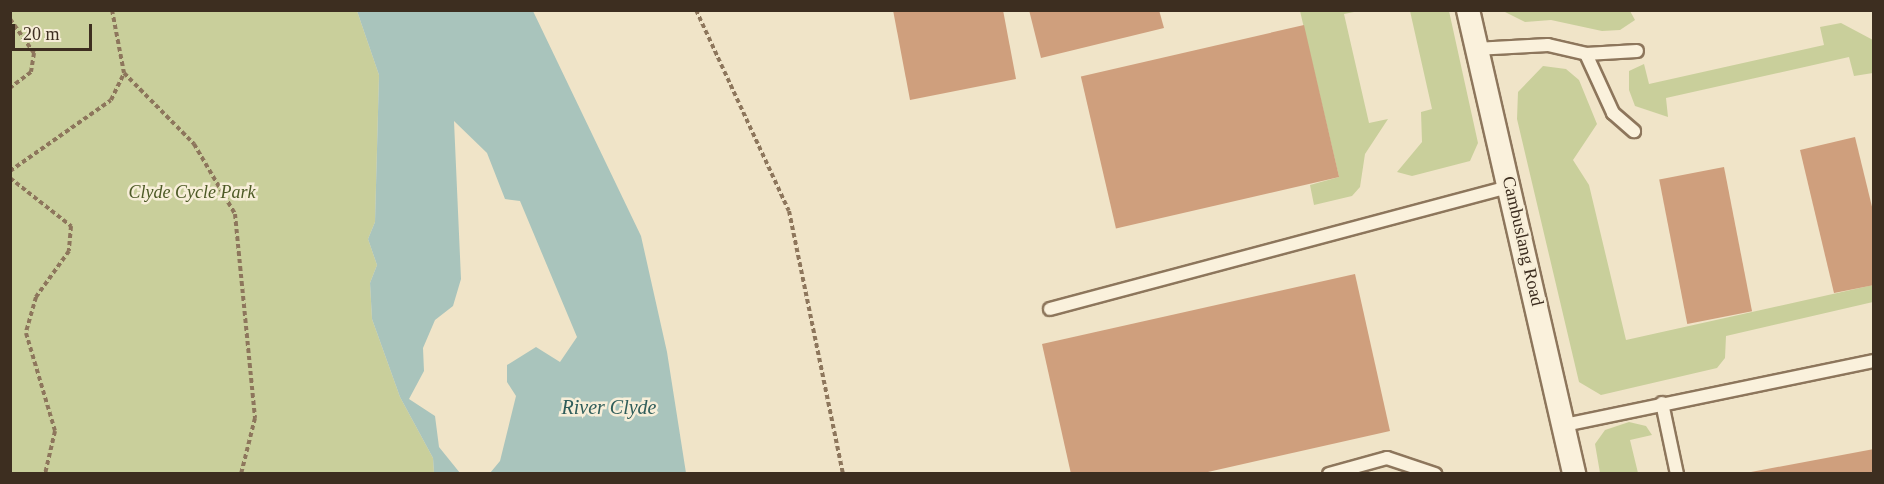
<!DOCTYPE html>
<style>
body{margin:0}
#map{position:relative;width:1884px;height:484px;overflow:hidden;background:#f0e4c8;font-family:Georgia,serif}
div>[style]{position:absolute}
.green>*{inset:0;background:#c9cf9b}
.water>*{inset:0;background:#a9c4bc}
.building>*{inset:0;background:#cf9f7d;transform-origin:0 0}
.path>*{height:4px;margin-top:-2px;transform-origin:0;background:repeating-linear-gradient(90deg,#8d765c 0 4.5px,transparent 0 7.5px)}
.roads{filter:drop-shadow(2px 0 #8d765c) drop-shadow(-2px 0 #8d765c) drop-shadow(0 2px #8d765c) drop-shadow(0 -2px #8d765c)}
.lane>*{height:12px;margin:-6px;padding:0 6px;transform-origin:6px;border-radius:6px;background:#faf1dc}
.street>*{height:22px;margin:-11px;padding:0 11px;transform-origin:11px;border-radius:11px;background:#faf1dc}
span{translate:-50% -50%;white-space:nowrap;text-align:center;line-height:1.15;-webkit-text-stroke:5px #f7eed8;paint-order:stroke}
.park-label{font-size:18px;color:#4d5a26;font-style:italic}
.street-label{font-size:18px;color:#3d2e20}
.water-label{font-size:20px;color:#2f5d5a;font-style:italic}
.frame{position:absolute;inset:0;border:12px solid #3d2e20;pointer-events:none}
.scale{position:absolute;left:12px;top:24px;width:80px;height:27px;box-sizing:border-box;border:3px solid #3d2e20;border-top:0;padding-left:8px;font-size:18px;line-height:21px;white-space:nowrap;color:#3d2e20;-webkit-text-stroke:4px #f7eed8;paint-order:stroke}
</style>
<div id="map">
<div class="green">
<i style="clip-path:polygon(10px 11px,357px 11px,379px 75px,375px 222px,368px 239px,377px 265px,370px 283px,372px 319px,400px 397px,433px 458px,434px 473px,11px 473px)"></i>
<i style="clip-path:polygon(1300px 11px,1359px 11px,1344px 14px,1369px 123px,1388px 119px,1365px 154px,1360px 187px,1352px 196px,1314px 205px,1310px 185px,1339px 177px)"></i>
<i style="clip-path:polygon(1410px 11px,1449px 11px,1478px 143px,1470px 161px,1412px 176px,1397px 172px,1422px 142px,1421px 112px,1432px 109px)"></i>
<i style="clip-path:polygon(1503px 11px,1630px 11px,1635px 20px,1620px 30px,1602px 31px,1551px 20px,1525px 22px)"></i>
<i style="clip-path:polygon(1841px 23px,1873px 40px,1873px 73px,1854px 76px,1849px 57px,1666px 98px,1668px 117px,1635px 106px,1629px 90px,1629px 71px,1644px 64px,1649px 84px,1824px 45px,1820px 27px)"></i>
<i style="clip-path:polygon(1543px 66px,1566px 69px,1579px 80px,1597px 124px,1573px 160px,1589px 185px,1626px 340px,1873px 285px,1873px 302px,1726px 336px,1725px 358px,1717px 368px,1601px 395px,1579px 382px,1517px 119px,1518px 92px)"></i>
<i style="clip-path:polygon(1629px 422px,1646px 426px,1652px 435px,1630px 440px,1638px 473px,1600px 473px,1595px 444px,1605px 430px)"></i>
</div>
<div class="water">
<i style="clip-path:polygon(357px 11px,533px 11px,641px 236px,667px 352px,686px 473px,490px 473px,500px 461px,516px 396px,507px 382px,507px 365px,536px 347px,560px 362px,577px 337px,520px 201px,505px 199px,487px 153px,454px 121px,461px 279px,453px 306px,435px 320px,423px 348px,424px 371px,409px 399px,435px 416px,439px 447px,460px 473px,434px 473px,433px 458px,400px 397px,372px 319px,370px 283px,377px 265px,368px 239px,375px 222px,379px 75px)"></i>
</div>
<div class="building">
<i style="clip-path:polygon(893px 10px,1003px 10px,1016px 79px,910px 100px)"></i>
<i style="clip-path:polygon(1029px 10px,1159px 10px,1164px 28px,1041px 58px)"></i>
<i style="left:1304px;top:25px;width:156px;height:229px;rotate:77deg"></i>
<i style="clip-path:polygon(1855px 137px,1874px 215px,1874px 285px,1834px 293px,1800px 150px)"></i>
<i style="left:1724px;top:167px;width:147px;height:66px;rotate:79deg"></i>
<i style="clip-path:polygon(1355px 274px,1390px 431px,1199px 474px,1071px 474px,1042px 344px)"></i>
<i style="clip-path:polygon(1874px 449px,1874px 474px,1751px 474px,1751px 472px)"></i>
</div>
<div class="path">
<i style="left:112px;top:10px;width:64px;rotate:79.2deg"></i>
<i style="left:124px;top:73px;width:100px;rotate:45.4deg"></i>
<i style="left:194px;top:144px;width:81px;rotate:59.6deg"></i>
<i style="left:235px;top:214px;width:205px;rotate:84.4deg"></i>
<i style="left:255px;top:418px;width:58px;rotate:104deg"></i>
<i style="left:696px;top:10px;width:221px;rotate:65.2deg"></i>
<i style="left:789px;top:211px;width:268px;rotate:78.4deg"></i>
<i style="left:10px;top:19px;width:42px;rotate:54.8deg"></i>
<i style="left:34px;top:53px;width:19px;rotate:99deg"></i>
<i style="left:31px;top:72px;width:26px;rotate:143deg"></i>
<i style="left:10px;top:171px;width:123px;rotate:-35.1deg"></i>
<i style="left:111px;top:100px;width:30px;rotate:-64deg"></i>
<i style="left:10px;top:178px;width:78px;rotate:38.2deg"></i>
<i style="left:71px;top:226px;width:25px;rotate:95deg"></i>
<i style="left:69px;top:251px;width:57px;rotate:125.7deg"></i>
<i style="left:36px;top:297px;width:37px;rotate:106deg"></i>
<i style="left:26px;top:333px;width:102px;rotate:73.5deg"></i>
<i style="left:55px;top:431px;width:44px;rotate:103.1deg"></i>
</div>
<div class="roads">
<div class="lane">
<i style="left:1475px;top:49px;width:73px;rotate:-3.1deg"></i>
<i style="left:1548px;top:45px;width:39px;rotate:13deg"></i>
<i style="left:1586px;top:54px;width:65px;rotate:65.4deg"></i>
<i style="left:1613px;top:113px;width:28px;rotate:41deg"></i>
<i style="left:1586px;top:54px;width:51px;rotate:-3.4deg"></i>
<i style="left:1050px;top:309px;width:477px;rotate:-14.9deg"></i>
<i style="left:1662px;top:403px;width:73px;rotate:78.1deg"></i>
<i style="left:1565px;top:425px;width:316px;rotate:-11.7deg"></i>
<i style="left:1329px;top:474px;width:60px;rotate:-15.4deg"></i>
<i style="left:1387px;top:458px;width:51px;rotate:18.4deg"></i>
</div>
<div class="street">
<i style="left:1468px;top:10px;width:476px;rotate:77.1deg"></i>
</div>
</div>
<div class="park-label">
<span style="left:192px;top:192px">Clyde Cycle Park</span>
</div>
<div class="street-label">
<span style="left:1523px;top:241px;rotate:77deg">Cambuslang Road</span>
</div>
<div class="water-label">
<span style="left:609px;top:407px">River Clyde</span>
</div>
<div class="frame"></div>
<div class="scale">20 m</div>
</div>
